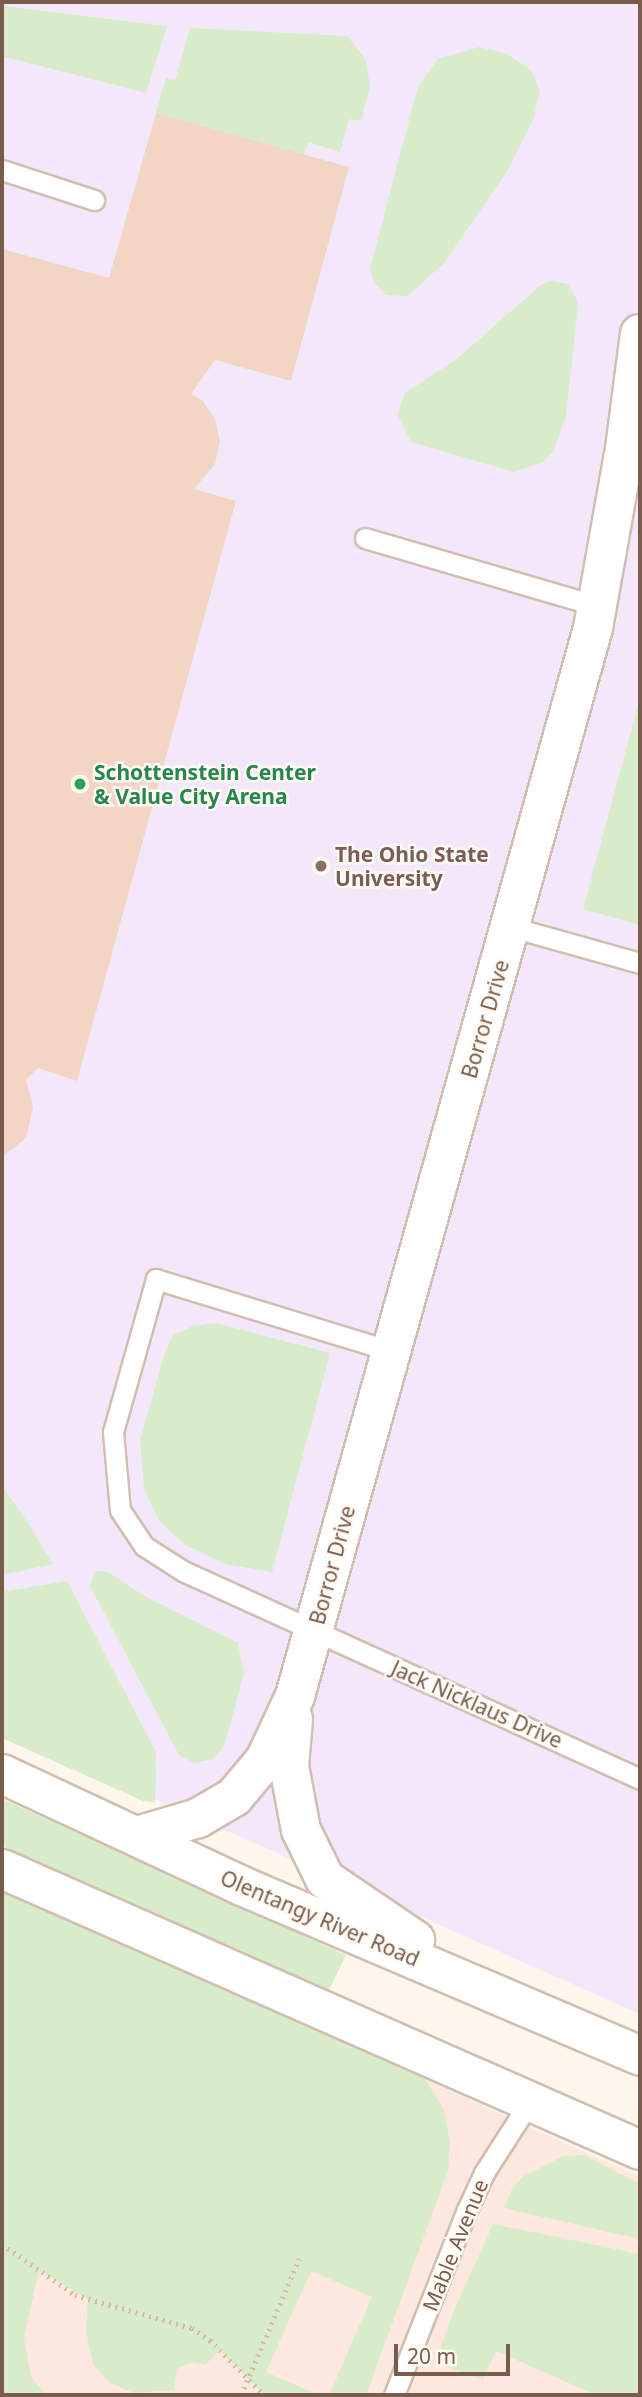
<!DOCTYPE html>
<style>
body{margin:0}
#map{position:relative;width:642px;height:2397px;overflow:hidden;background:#fdf6ec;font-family:"Noto Sans",sans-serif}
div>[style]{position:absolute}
.commercial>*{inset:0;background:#fde8e0}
.education>*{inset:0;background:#f3e8fa}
.green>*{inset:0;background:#d8ecc9}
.building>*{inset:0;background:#f3d5c3}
.path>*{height:4.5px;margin-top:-2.25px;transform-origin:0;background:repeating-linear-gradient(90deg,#d9b8a5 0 2px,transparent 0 7px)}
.roads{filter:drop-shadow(2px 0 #d1beb0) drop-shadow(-2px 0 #d1beb0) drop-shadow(0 2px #d1beb0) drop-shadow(0 -2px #d1beb0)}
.lane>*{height:19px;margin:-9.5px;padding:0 9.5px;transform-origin:9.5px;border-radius:9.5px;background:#fff}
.secondary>*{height:38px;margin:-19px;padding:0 19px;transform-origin:19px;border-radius:19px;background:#fff}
.dots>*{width:19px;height:19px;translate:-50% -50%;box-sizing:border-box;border:4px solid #fffaf3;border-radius:50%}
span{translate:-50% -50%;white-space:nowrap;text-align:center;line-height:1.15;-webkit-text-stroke:5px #fffaf3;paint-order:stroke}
.leisure-label{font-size:21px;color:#27864d;font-weight:700}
.left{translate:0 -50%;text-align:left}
.education-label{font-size:21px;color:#785e54;font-weight:700}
.street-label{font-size:21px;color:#7a5c4d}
.frame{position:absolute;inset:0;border:4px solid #7a5c4d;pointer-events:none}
.scale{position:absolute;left:394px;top:2344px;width:116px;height:32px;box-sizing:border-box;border:4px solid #7a5c4d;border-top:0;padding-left:9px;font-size:21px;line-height:24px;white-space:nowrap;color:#7a5c4d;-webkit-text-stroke:5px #fffaf3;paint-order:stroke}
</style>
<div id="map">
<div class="commercial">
<i style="clip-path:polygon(2px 1887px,640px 2177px,640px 2395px,2px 2395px)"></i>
</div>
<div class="education">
<i style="clip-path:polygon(2px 2px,640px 2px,640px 2014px,2px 1731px)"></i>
</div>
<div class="green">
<i style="clip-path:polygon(2px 6px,167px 26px,146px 93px,2px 56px)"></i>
<i style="clip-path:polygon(190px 28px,347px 36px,365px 58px,370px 86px,361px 121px,349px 119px,340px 152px,308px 142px,304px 155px,156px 113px,166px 78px,175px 80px)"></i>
<i style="clip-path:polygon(479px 47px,508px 54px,532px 71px,540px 92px,533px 120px,506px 173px,444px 263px,408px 296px,386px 295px,374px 282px,370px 269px,418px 86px,438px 59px)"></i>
<i style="clip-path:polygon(551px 281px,568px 284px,578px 302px,566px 416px,553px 452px,543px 462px,514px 472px,411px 442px,397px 415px,405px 393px,458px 358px,542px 284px)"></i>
<i style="clip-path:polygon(640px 698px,640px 925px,583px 909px)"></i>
<i style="clip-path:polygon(216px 1323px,330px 1353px,272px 1572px,225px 1564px,184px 1544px,159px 1521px,144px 1488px,140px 1441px,165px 1352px,173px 1335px,193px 1326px)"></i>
<i style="clip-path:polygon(2px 1486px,28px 1523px,53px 1564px,2px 1575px)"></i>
<i style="clip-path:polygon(95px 1571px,108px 1572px,146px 1597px,238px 1643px,244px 1673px,224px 1746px,213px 1759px,194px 1763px,179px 1755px,90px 1586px)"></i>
<i style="clip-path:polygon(67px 1581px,156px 1752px,155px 1802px,143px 1801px,2px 1738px,2px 1592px)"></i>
<i style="clip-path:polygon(2px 1799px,346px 1955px,329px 1990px,2px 1846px)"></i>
<i style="clip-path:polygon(2px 1887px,425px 2079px,444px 2110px,450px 2142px,448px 2171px,366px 2395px,329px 2395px,372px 2297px,311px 2271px,266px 2372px,319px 2395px,264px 2395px,220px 2350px,205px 2365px,194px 2362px,177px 2368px,174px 2390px,134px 2393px,110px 2383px,93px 2364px,86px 2331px,88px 2299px,39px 2270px,24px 2338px,31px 2377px,46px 2395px,2px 2395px)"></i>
<i style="clip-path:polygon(584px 2155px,640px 2184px,640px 2239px,504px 2208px,512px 2189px,524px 2176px,563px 2156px)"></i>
<i style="clip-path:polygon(493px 2224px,640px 2254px,640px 2395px,596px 2395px,496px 2351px,483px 2380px,443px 2366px,438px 2355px,452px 2315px)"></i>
</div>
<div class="building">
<i style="clip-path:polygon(156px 113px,349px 167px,291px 381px,215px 360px,191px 394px,202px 400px,215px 419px,220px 441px,215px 464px,194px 489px,236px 501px,77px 1081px,38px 1068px,26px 1080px,33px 1107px,26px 1138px,2px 1157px,2px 249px,109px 278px)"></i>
</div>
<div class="path">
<i style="left:2px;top:2244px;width:89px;rotate:34.9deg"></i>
<i style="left:75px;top:2295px;width:122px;rotate:15.8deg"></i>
<i style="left:192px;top:2328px;width:22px;rotate:34deg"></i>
<i style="left:210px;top:2340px;width:77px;rotate:45.5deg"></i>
<i style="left:241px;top:2395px;width:148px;rotate:-66.9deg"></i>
</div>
<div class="roads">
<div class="lane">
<i style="left:2px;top:170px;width:97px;rotate:18.1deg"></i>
<i style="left:365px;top:538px;width:243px;rotate:16.3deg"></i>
<i style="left:511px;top:927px;width:134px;rotate:15.6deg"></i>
<i style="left:391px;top:1351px;width:246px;rotate:-163deg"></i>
<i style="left:156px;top:1279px;width:159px;rotate:105.7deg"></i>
<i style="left:113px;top:1432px;width:78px;rotate:84.9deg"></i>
<i style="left:120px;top:1510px;width:43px;rotate:56.3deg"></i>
<i style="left:144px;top:1546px;width:46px;rotate:32.7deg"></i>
<i style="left:183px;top:1571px;width:502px;rotate:24.47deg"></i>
<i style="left:394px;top:2395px;width:199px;rotate:-68.5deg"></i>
<i style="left:467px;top:2210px;width:41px;rotate:-65.3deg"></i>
<i style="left:484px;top:2173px;width:85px;rotate:-57.4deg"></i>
</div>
<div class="secondary">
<i style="left:293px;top:1719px;width:47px;rotate:94.9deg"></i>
<i style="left:289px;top:1766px;width:65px;rotate:79.4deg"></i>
<i style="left:301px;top:1830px;width:55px;rotate:63.9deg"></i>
<i style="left:325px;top:1879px;width:109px;rotate:34.1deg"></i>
<i style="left:2px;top:1774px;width:265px;rotate:25deg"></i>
<i style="left:242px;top:1886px;width:433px;rotate:23.1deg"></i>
<i style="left:137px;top:1836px;width:64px;rotate:-16.4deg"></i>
<i style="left:198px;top:1818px;width:42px;rotate:-30.3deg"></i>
<i style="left:234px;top:1797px;width:48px;rotate:-50deg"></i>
<i style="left:265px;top:1760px;width:71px;rotate:-64.9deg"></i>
<i style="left:295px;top:1696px;width:1109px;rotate:-74.41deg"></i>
<i style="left:593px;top:628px;width:182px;rotate:-79.9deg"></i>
<i style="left:625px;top:449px;width:116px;rotate:-82.6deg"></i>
<i style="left:2px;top:1869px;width:697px;rotate:23.77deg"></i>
</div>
</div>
<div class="dots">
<i style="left:80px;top:784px;background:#2e9e5b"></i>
<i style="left:321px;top:866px;background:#8d6e63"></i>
</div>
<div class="leisure-label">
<span class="left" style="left:94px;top:784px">Schottenstein Center<br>&amp; Value City Arena</span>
</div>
<div class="education-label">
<span class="left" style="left:335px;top:866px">The Ohio State<br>University</span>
</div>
<div class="street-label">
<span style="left:485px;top:1019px;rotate:-74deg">Borror Drive</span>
<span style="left:332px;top:1565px;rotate:-75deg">Borror Drive</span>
<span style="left:477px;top:1704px;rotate:24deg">Jack Nicklaus Drive</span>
<span style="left:320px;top:1918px;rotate:23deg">Olentangy River Road</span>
<span style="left:455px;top:2245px;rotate:-68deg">Mable Avenue</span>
</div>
<div class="frame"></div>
<div class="scale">20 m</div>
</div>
